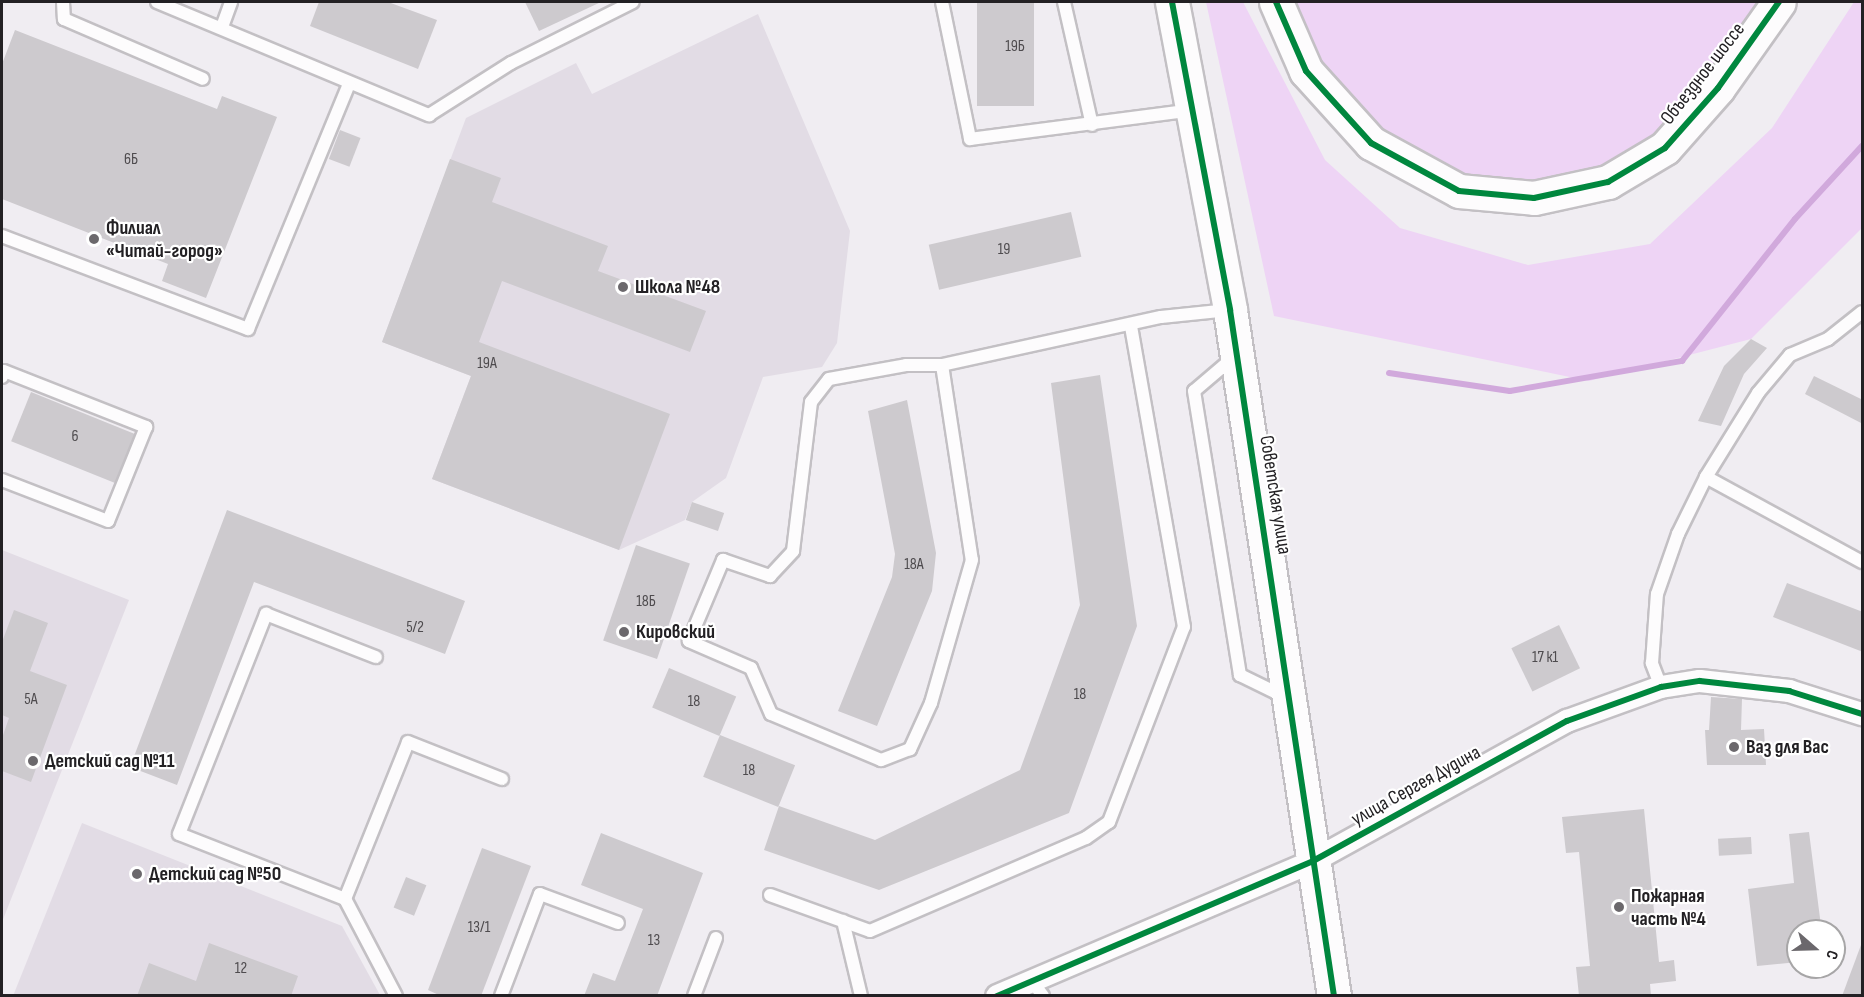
<!DOCTYPE html>
<meta charset="utf-8">
<style>
body{margin:0}
#map{position:relative;width:1864px;height:997px;overflow:hidden;background:#f0edf2;font-family:"Sofia Sans Condensed",sans-serif}
div>[style]{position:absolute}
.built>*{inset:0;background:#e2dce5}
.green>*{inset:0;background:#eed4f5}
.stream>*{height:6px;margin:-3px;padding:0 3px;transform-origin:3px;border-radius:3px;background:#d1a9dc}
.building>*{inset:0;background:#cdcace;transform-origin:0 0}
.roads{filter:drop-shadow(2px 0 #c3c0c4) drop-shadow(-2px 0 #c3c0c4) drop-shadow(0 2px #c3c0c4) drop-shadow(0 -2px #c3c0c4)}
.lane>*{height:12px;margin:-6px;padding:0 6px;transform-origin:6px;border-radius:6px;background:#fdfcfd}
.street>*{height:22px;margin:-11px;padding:0 11px;transform-origin:11px;border-radius:11px;background:#fdfcfd}
.secondary>*{height:33px;margin:-16.5px;padding:0 16.5px;transform-origin:16.5px;border-radius:16.5px;background:#fdfcfd}
.cycleway>*{height:6px;margin:-3px;padding:0 3px;transform-origin:3px;border-radius:3px;background:#00873e}
.dots>*{width:16px;height:16px;translate:-50% -50%;box-sizing:border-box;border:3px solid #fff;border-radius:50%}
span{translate:-50% -50%;white-space:nowrap;text-align:center;line-height:1.15;-webkit-text-stroke:4.5px #fff;paint-order:stroke}
.number-label{font-size:16px;color:#4e4b4e}
.number-label span{-webkit-text-stroke-width:0}
.street-label{font-size:20px;color:#232124}
.poi-label{font-size:20px;color:#232124;font-weight:700}
.left{translate:0 -50%;text-align:left}
.frame{position:absolute;inset:0;border:3px solid #232124;pointer-events:none}
.north{position:absolute;left:1786px;top:919px;width:60px;height:60px;box-sizing:border-box;background:#fff;border:2px solid #a7a6a7;border-radius:50%;rotate:110deg;font-size:16px;font-weight:700;line-height:24px;text-align:center;color:#232124}
.north::after{content:'';display:block;margin:auto;width:21px;height:27px;background:#6b686c;clip-path:polygon(50% 0,100% 100%,50% 72%,0 100%)}
</style>
<div id="map">
<div class="built">
<i style="clip-path:polygon(758px 14px,850px 231px,837px 343px,822px 367px,763px 377px,726px 478px,692px 502px,685px 520px,619px 550px,432px 479px,471px 376px,382px 342px,466px 118px,576px 63px,592px 94px)"></i>
<i style="clip-path:polygon(2px 550px,129px 600px,2px 922px)"></i>
<i style="clip-path:polygon(82px 823px,342px 926px,380px 995px,13px 996px)"></i>
</div>
<div class="green">
<i style="clip-path:polygon(1206px 2px,1243px 2px,1325px 160px,1400px 228px,1528px 265px,1650px 244px,1772px 128px,1854px 2px,1862px 2px,1862px 228px,1751px 339px,1589px 381px,1274px 316px)"></i>
<i style="clip-path:polygon(1284px 2px,1769px 2px,1660px 144px,1606px 174px,1536px 189px,1464px 186px,1382px 141px,1312px 67px)"></i>
</div>
<div class="stream">
<i style="left:1389px;top:373px;width:122px;rotate:8.5deg"></i>
<i style="left:1510px;top:391px;width:175px;rotate:-9.9deg"></i>
<i style="left:1682px;top:361px;width:181px;rotate:-51.5deg"></i>
<i style="left:1795px;top:219px;width:99px;rotate:-47.5deg"></i>
</div>
<div class="building">
<i style="clip-path:polygon(319px 2px,388px 2px,437px 20px,418px 69px,310px 26px)"></i>
<i style="clip-path:polygon(525px 2px,601px 2px,539px 31px)"></i>
<i style="left:977px;top:2px;width:57px;height:104px"></i>
<i style="clip-path:polygon(15px 30px,217px 109px,222px 96px,277px 117px,206px 298px,162px 281px,168px 264px,2px 199px,2px 64px)"></i>
<i style="left:340px;top:130px;width:22px;height:31px;rotate:21deg"></i>
<i style="clip-path:polygon(450px 159px,501px 178px,492px 202px,608px 246px,598px 271px,706px 311px,690px 352px,502px 281px,479px 342px,670px 414px,619px 550px,432px 479px,471px 376px,382px 342px)"></i>
<i style="left:1071px;top:212px;width:46px;height:146px;rotate:77deg"></i>
<i style="clip-path:polygon(1751px 339px,1767px 348px,1744px 374px,1721px 426px,1698px 421px,1724px 366px)"></i>
<i style="clip-path:polygon(1100px 375px,1137px 626px,1069px 813px,879px 890px,764px 850px,779px 806px,875px 840px,1020px 770px,1080px 605px,1051px 383px)"></i>
<i style="clip-path:polygon(1814px 376px,1863px 400px,1863px 424px,1805px 394px)"></i>
<i style="left:31px;top:392px;width:112px;height:53px;rotate:22deg"></i>
<i style="clip-path:polygon(907px 400px,936px 553px,932px 591px,877px 726px,838px 711px,892px 577px,895px 554px,868px 411px)"></i>
<i style="left:692px;top:502px;width:34px;height:19px;rotate:19deg"></i>
<i style="clip-path:polygon(227px 510px,465px 601px,445px 654px,254px 582px,177px 785px,130px 767px)"></i>
<i style="left:636px;top:545px;width:57px;height:101px;rotate:19deg"></i>
<i style="clip-path:polygon(1787px 583px,1863px 612px,1863px 652px,1773px 617px)"></i>
<i style="clip-path:polygon(14px 610px,48px 623px,30px 671px,67px 685px,31px 782px,2px 771px,2px 738px,9px 718px,2px 715px,2px 642px)"></i>
<i style="left:1559px;top:625px;width:48px;height:53px;rotate:64deg"></i>
<i style="left:669px;top:668px;width:73px;height:43px;rotate:23deg"></i>
<i style="clip-path:polygon(1711px 697px,1742px 699px,1741px 730px,1764px 729px,1766px 765px,1707px 765px,1705px 730px,1709px 730px)"></i>
<i style="left:720px;top:735px;width:81px;height:45px;rotate:22deg"></i>
<i style="clip-path:polygon(1644px 809px,1659px 962px,1674px 960px,1676px 981px,1650px 984px,1651px 996px,1579px 996px,1576px 967px,1590px 966px,1579px 852px,1566px 853px,1562px 817px)"></i>
<i style="clip-path:polygon(1809px 832px,1821px 926px,1798px 928px,1798px 962px,1757px 966px,1748px 889px,1794px 883px,1789px 834px)"></i>
<i style="clip-path:polygon(601px 833px,703px 873px,657px 996px,584px 996px,593px 973px,615px 981px,643px 909px,581px 885px)"></i>
<i style="left:1751px;top:837px;width:17px;height:33px;rotate:87deg"></i>
<i style="clip-path:polygon(482px 848px,531px 866px,481px 996px,441px 996px,428px 990px)"></i>
<i style="left:406px;top:877px;width:22px;height:33px;rotate:22deg"></i>
<i style="clip-path:polygon(209px 943px,298px 976px,291px 996px,137px 996px,149px 963px,196px 981px)"></i>
<i style="clip-path:polygon(1861px 945px,1863px 996px,1842px 996px)"></i>
</div>
<div class="roads">
<div class="lane">
<i style="left:63px;top:2px;width:17px;rotate:87deg"></i>
<i style="left:64px;top:19px;width:151px;rotate:23.3deg"></i>
<i style="left:157px;top:2px;width:295px;rotate:22.6deg"></i>
<i style="left:429px;top:115px;width:97px;rotate:-32.4deg"></i>
<i style="left:511px;top:63px;width:136px;rotate:-26.6deg"></i>
<i style="left:942px;top:2px;width:140px;rotate:78.4deg"></i>
<i style="left:970px;top:139px;width:225px;rotate:-7.4deg"></i>
<i style="left:1064px;top:2px;width:126px;rotate:77.2deg"></i>
<i style="left:222px;top:27px;width:27px;rotate:-70deg"></i>
<i style="left:2px;top:236px;width:263px;rotate:20.7deg"></i>
<i style="left:248px;top:329px;width:265px;rotate:-67.6deg"></i>
<i style="left:1234px;top:357px;width:52px;rotate:139.6deg"></i>
<i style="left:1194px;top:391px;width:288px;rotate:80.8deg"></i>
<i style="left:1240px;top:675px;width:50px;rotate:26.1deg"></i>
<i style="left:942px;top:365px;width:197px;rotate:81.3deg"></i>
<i style="left:972px;top:560px;width:149px;rotate:106deg"></i>
<i style="left:931px;top:703px;width:51px;rotate:114.5deg"></i>
<i style="left:910px;top:749px;width:31px;rotate:159deg"></i>
<i style="left:881px;top:760px;width:119px;rotate:-157.3deg"></i>
<i style="left:771px;top:714px;width:50px;rotate:-113.5deg"></i>
<i style="left:751px;top:668px;width:68px;rotate:-156.5deg"></i>
<i style="left:689px;top:641px;width:88px;rotate:-67.2deg"></i>
<i style="left:723px;top:560px;width:50px;rotate:18.8deg"></i>
<i style="left:770px;top:576px;width:34px;rotate:-47deg"></i>
<i style="left:793px;top:551px;width:150px;rotate:-83.1deg"></i>
<i style="left:811px;top:402px;width:29px;rotate:-52deg"></i>
<i style="left:829px;top:379px;width:78px;rotate:-10.3deg"></i>
<i style="left:906px;top:365px;width:36px"></i>
<i style="left:942px;top:365px;width:224px;rotate:-12.4deg"></i>
<i style="left:1161px;top:317px;width:68px;rotate:-5.9deg"></i>
<i style="left:2px;top:377px;width:6px;rotate:-72deg"></i>
<i style="left:4px;top:371px;width:153px;rotate:21.5deg"></i>
<i style="left:146px;top:427px;width:101px;rotate:112deg"></i>
<i style="left:108px;top:521px;width:114px;rotate:-158.9deg"></i>
<i style="left:1706px;top:477px;width:178px;rotate:28.6deg"></i>
<i style="left:1661px;top:687px;width:26px;rotate:-111deg"></i>
<i style="left:1652px;top:663px;width:69px;rotate:-85.9deg"></i>
<i style="left:1657px;top:594px;width:64px;rotate:-70.7deg"></i>
<i style="left:1678px;top:534px;width:64px;rotate:-63.8deg"></i>
<i style="left:1706px;top:477px;width:99px;rotate:-58.2deg"></i>
<i style="left:1758px;top:393px;width:50px;rotate:-49.9deg"></i>
<i style="left:1790px;top:355px;width:41px;rotate:-22.8deg"></i>
<i style="left:1828px;top:339px;width:43px;rotate:-38.5deg"></i>
<i style="left:770px;top:895px;width:106px;rotate:19.8deg"></i>
<i style="left:870px;top:931px;width:235px;rotate:-23.3deg"></i>
<i style="left:1086px;top:838px;width:28px;rotate:-35deg"></i>
<i style="left:1109px;top:822px;width:209px;rotate:-69deg"></i>
<i style="left:1184px;top:627px;width:307px;rotate:-100deg"></i>
<i style="left:345px;top:899px;width:178px;rotate:-158.6deg"></i>
<i style="left:179px;top:834px;width:237px;rotate:-68.4deg"></i>
<i style="left:266px;top:614px;width:118px;rotate:21.4deg"></i>
<i style="left:843px;top:921px;width:77px;rotate:76.5deg"></i>
<i style="left:1031px;top:980px;width:20px;rotate:53deg"></i>
<i style="left:396px;top:996px;width:110px;rotate:-117.7deg"></i>
<i style="left:345px;top:899px;width:169px;rotate:-68.1deg"></i>
<i style="left:408px;top:742px;width:101px;rotate:21.5deg"></i>
<i style="left:501px;top:996px;width:109px;rotate:-69.1deg"></i>
<i style="left:540px;top:894px;width:83px;rotate:20.4deg"></i>
<i style="left:694px;top:996px;width:62px;rotate:-69.2deg"></i>
</div>
<div class="street">
<i style="left:997px;top:996px;width:344px;rotate:-23.1deg"></i>
<i style="left:1313px;top:861px;width:290px;rotate:-28.9deg"></i>
<i style="left:1567px;top:721px;width:100px;rotate:-19.9deg"></i>
<i style="left:1661px;top:687px;width:39px;rotate:-9deg"></i>
<i style="left:1700px;top:681px;width:90px;rotate:6.4deg"></i>
<i style="left:1789px;top:691px;width:77px;rotate:17.5deg"></i>
</div>
<div class="secondary">
<i style="left:1172px;top:2px;width:313px;rotate:79.3deg"></i>
<i style="left:1230px;top:310px;width:694px;rotate:81.38deg"></i>
<i style="left:1276px;top:2px;width:75px;rotate:66.5deg"></i>
<i style="left:1306px;top:71px;width:97px;rotate:47.9deg"></i>
<i style="left:1371px;top:143px;width:100px;rotate:28.6deg"></i>
<i style="left:1459px;top:191px;width:75px;rotate:5.3deg"></i>
<i style="left:1534px;top:198px;width:76px;rotate:-12.2deg"></i>
<i style="left:1608px;top:182px;width:66px;rotate:-30.8deg"></i>
<i style="left:1665px;top:148px;width:80px;rotate:-48.5deg"></i>
<i style="left:1718px;top:88px;width:105px;rotate:-54.7deg"></i>
</div>
</div>
<div class="cycleway">
<i style="left:1172px;top:2px;width:313px;rotate:79.3deg"></i>
<i style="left:1230px;top:310px;width:694px;rotate:81.38deg"></i>
<i style="left:1276px;top:2px;width:75px;rotate:66.5deg"></i>
<i style="left:1306px;top:71px;width:97px;rotate:47.9deg"></i>
<i style="left:1371px;top:143px;width:100px;rotate:28.6deg"></i>
<i style="left:1459px;top:191px;width:75px;rotate:5.3deg"></i>
<i style="left:1534px;top:198px;width:76px;rotate:-12.2deg"></i>
<i style="left:1608px;top:182px;width:66px;rotate:-30.8deg"></i>
<i style="left:1665px;top:148px;width:80px;rotate:-48.5deg"></i>
<i style="left:1718px;top:88px;width:105px;rotate:-54.7deg"></i>
<i style="left:997px;top:996px;width:344px;rotate:-23.1deg"></i>
<i style="left:1313px;top:861px;width:290px;rotate:-28.9deg"></i>
<i style="left:1567px;top:721px;width:100px;rotate:-19.9deg"></i>
<i style="left:1661px;top:687px;width:39px;rotate:-9deg"></i>
<i style="left:1700px;top:681px;width:90px;rotate:6.4deg"></i>
<i style="left:1789px;top:691px;width:77px;rotate:17.5deg"></i>
</div>
<div class="dots">
<i style="left:94px;top:239px;background:#6b686c"></i>
<i style="left:623px;top:287px;background:#6b686c"></i>
<i style="left:624px;top:632px;background:#6b686c"></i>
<i style="left:1734px;top:747px;background:#6b686c"></i>
<i style="left:33px;top:761px;background:#6b686c"></i>
<i style="left:137px;top:874px;background:#6b686c"></i>
<i style="left:1619px;top:907px;background:#6b686c"></i>
</div>
<div class="number-label">
<span style="left:1015px;top:47px">19Б</span>
<span style="left:131px;top:160px">6Б</span>
<span style="left:1004px;top:250px">19</span>
<span style="left:487px;top:364px">19А</span>
<span style="left:75px;top:437px">6</span>
<span style="left:914px;top:565px">18А</span>
<span style="left:646px;top:602px">18Б</span>
<span style="left:415px;top:628px">5/2</span>
<span style="left:1545px;top:658px">17 к1</span>
<span style="left:1080px;top:695px">18</span>
<span style="left:31px;top:700px">5А</span>
<span style="left:694px;top:702px">18</span>
<span style="left:749px;top:771px">18</span>
<span style="left:479px;top:928px">13/1</span>
<span style="left:654px;top:941px">13</span>
<span style="left:241px;top:969px">12</span>
</div>
<div class="street-label">
<span style="left:1703px;top:74px;rotate:-52deg">Объездное шоссе</span>
<span style="left:1275px;top:495px;rotate:81deg">Советская улица</span>
<span style="left:1416px;top:786px;rotate:-29deg">улица Сергея Дудина</span>
</div>
<div class="poi-label">
<span class="left" style="left:106px;top:240px">Филиал<br>«Читай-город»</span>
<span class="left" style="left:635px;top:287px">Школа №48</span>
<span class="left" style="left:636px;top:632px">Кировский</span>
<span class="left" style="left:1746px;top:747px">Ваз для Вас</span>
<span class="left" style="left:45px;top:761px">Детский сад №11</span>
<span class="left" style="left:149px;top:874px">Детский сад №50</span>
<span class="left" style="left:1631px;top:908px">Пожарная<br>часть №4</span>
</div>
<div class="frame"></div>
<div class="north">С</div>
</div>
